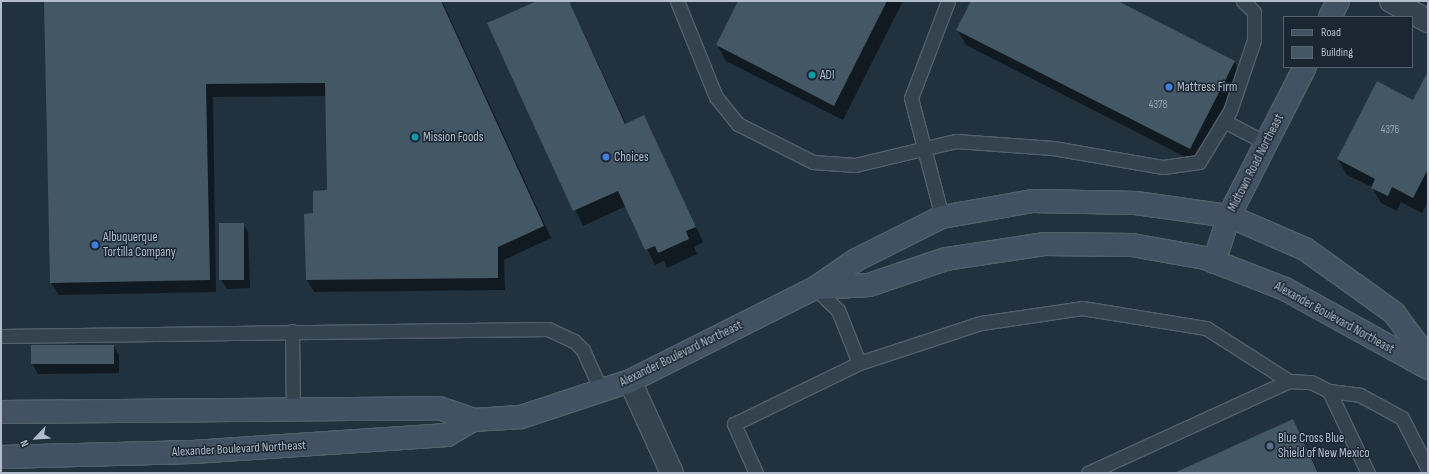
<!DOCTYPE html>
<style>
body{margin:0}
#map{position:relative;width:1429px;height:474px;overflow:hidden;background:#21313e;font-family:"Sofia Sans Condensed",sans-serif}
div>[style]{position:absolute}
.shadow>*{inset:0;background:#0007}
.building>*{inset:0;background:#445765;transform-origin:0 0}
.roads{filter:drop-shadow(1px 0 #53606c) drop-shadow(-1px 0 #53606c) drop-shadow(0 1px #53606c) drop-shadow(0 -1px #53606c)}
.lane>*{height:13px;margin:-6.5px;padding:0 6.5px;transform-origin:6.5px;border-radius:6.5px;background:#35434e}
.street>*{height:22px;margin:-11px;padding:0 11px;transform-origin:11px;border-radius:11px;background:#35434e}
.secondary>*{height:22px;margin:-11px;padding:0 11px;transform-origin:11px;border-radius:11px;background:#435262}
.dots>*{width:11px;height:11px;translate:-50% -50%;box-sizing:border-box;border:2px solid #1a2733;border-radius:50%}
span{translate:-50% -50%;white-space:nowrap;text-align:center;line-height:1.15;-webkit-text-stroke:3px #1a2733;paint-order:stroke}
.number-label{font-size:11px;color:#96a4b1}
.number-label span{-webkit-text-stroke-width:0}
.poi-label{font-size:13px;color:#b1bdca}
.left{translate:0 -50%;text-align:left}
.street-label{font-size:13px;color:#b1bdca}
.frame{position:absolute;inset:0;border:2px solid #b1bdca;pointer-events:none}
.legend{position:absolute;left:1283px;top:16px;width:130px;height:52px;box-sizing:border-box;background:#1a2733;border:1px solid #56636f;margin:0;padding:5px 7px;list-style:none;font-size:12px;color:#b1bdca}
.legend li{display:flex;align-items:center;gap:8px;height:20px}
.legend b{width:20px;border:1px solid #56636f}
.north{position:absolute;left:16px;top:418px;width:40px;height:40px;-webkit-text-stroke:3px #1a2733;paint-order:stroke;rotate:245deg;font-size:11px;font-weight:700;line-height:16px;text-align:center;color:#b1bdca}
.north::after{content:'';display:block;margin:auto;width:14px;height:18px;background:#b1bdca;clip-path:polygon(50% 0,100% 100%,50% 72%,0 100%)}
</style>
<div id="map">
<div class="shadow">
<i style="clip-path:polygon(48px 1px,442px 1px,551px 238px,504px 260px,505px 290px,314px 292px,307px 280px,314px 214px,328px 191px,326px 96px,213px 97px,216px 292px,59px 295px,51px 283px)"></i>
<i style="clip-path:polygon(539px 1px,569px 1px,626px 124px,644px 116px,703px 242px,694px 247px,697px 254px,667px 268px,664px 261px,655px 265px,626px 206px,583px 226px,489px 24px)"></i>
<i style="clip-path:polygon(739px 1px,903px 1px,843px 120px,726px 61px,717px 45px)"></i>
<i style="clip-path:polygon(972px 1px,1116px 1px,1234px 61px,1243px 77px,1199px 164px,966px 45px,958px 30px)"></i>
<i style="clip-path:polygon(1428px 73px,1428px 201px,1422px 213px,1401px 202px,1397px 211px,1381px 203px,1372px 187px,1347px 175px,1338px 159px,1414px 101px)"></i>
<i style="clip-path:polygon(243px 224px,248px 232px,250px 288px,227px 289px,221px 280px)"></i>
<i style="clip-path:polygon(114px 346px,119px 355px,119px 373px,38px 374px,33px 365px,32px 347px)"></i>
<i style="clip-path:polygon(1293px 420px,1319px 473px,1177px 473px)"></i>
</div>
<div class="building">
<i style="clip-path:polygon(44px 1px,441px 1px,544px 226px,498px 247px,498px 278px,306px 280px,304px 214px,313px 213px,313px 191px,327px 190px,325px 83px,206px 84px,210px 280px,50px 283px)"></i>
<i style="clip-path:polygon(537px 1px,569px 1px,625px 124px,644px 115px,696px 227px,686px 231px,689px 239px,658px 253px,655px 246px,645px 250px,618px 191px,573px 211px,487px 23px)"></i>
<i style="clip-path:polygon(738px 1px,887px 1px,834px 106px,716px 45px)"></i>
<i style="clip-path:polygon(971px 1px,1118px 1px,1235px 61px,1190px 149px,956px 30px)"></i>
<i style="clip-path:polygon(1428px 71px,1428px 169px,1413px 198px,1392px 187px,1388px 196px,1371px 188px,1375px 179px,1337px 159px,1377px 81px,1413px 100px)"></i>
<i style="left:219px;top:223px;width:25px;height:57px"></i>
<i style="left:114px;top:345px;width:19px;height:83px;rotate:90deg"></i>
<i style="clip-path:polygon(1293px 419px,1318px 473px,1174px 473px)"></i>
</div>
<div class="roads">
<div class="lane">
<i style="left:677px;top:1px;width:104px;rotate:67.9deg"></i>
<i style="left:716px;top:97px;width:35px;rotate:51deg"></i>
<i style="left:738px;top:124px;width:84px;rotate:26.9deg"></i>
<i style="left:813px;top:162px;width:42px;rotate:4.1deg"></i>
<i style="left:855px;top:165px;width:104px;rotate:-13.4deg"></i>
<i style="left:956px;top:141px;width:97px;rotate:4.1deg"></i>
<i style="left:1053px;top:148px;width:112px;rotate:9.8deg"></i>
<i style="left:1163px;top:167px;width:36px;rotate:-8deg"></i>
<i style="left:1199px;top:162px;width:60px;rotate:-58.7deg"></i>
<i style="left:1230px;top:111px;width:75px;rotate:-71.3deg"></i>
<i style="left:1254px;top:40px;width:28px;rotate:-90deg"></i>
<i style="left:1254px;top:12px;width:16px;rotate:-135deg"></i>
<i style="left:1224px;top:121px;width:47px;rotate:27.6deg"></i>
<i style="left:942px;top:217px;width:123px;rotate:-104.6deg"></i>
<i style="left:911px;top:98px;width:104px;rotate:-69.1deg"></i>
<i style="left:815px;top:288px;width:32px;rotate:44deg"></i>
<i style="left:838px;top:310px;width:57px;rotate:68.4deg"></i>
<i style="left:292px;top:331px;width:78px;rotate:89.3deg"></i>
<i style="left:1px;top:336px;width:547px;rotate:-0.73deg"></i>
<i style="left:548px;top:329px;width:29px;rotate:25deg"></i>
<i style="left:574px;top:341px;width:13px;rotate:45deg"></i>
<i style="left:583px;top:350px;width:44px;rotate:65.8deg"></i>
<i style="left:1329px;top:391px;width:31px;rotate:7deg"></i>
<i style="left:1360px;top:395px;width:48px;rotate:28.7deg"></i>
<i style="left:1402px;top:418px;width:57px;rotate:63deg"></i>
<i style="left:756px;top:473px;width:54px;rotate:-114.2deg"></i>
<i style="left:734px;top:424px;width:139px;rotate:-26deg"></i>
<i style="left:859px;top:363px;width:128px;rotate:-18.2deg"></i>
<i style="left:981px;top:323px;width:102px;rotate:-8.4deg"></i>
<i style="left:1082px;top:308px;width:126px;rotate:9.2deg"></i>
<i style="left:1206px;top:328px;width:98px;rotate:32.6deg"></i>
<i style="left:1088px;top:473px;width:221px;rotate:-24.6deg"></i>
<i style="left:1289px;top:381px;width:22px;rotate:3deg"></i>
<i style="left:1311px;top:382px;width:20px;rotate:27deg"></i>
<i style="left:1329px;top:391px;width:91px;rotate:64.6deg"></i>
</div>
<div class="street">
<i style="left:1391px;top:1px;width:42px;rotate:28.4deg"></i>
<i style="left:630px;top:381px;width:101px;rotate:65.5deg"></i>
</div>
<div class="secondary">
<i style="left:1330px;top:17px;width:18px;rotate:-63deg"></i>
<i style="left:1214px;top:262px;width:48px;rotate:-71.9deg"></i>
<i style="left:1229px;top:216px;width:167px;rotate:-63deg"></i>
<i style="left:817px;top:288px;width:52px;rotate:-3.3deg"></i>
<i style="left:869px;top:285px;width:81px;rotate:-18.7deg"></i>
<i style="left:946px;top:259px;width:99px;rotate:-8.7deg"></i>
<i style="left:1044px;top:244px;width:88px;rotate:0.7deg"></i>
<i style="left:1132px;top:245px;width:74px;rotate:10.1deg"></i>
<i style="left:1205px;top:258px;width:86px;rotate:21.2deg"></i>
<i style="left:1285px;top:289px;width:163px;rotate:28.9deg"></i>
<i style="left:1px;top:412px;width:438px;rotate:-0.5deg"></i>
<i style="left:439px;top:408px;width:36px;rotate:19deg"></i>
<i style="left:473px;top:420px;width:48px;rotate:-3.6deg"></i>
<i style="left:521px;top:417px;width:115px;rotate:-18.3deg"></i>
<i style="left:630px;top:381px;width:207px;rotate:-26.7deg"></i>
<i style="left:815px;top:288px;width:50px;rotate:-34.3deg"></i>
<i style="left:856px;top:260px;width:96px;rotate:-26.6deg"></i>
<i style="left:942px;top:217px;width:92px;rotate:-10deg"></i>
<i style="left:1033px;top:201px;width:103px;rotate:1.1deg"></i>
<i style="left:1136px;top:203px;width:94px;rotate:8deg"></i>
<i style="left:1229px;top:216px;width:83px;rotate:23.5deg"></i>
<i style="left:1305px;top:249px;width:110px;rotate:35.7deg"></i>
<i style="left:1394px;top:313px;width:57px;rotate:53.5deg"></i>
<i style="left:1px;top:457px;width:192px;rotate:-1.5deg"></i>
<i style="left:193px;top:452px;width:255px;rotate:-3.8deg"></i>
<i style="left:447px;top:435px;width:30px;rotate:-30deg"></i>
</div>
</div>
<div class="dots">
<i style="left:812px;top:75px;background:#0f9aa8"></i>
<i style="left:1169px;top:87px;background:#3f7fe0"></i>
<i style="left:415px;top:137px;background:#0f9aa8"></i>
<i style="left:606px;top:157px;background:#3f7fe0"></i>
<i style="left:95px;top:245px;background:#3f7fe0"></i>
<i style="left:1270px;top:446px;background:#5c6f8a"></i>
</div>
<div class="number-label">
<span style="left:1158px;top:105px">4378</span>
<span style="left:1390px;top:130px">4376</span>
</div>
<div class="poi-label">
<span class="left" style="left:820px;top:75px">ADI</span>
<span class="left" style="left:1177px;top:87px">Mattress Firm</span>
<span class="left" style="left:423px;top:137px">Mission Foods</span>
<span class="left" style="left:614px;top:157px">Choices</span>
<span class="left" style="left:103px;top:245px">Albuquerque<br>Tortilla Company</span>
<span class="left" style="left:1278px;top:446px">Blue Cross Blue<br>Shield of New Mexico</span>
</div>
<div class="street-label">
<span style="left:1256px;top:163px;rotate:-63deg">Midtown Road Northeast</span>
<span style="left:1334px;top:318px;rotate:29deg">Alexander Boulevard Northeast</span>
<span style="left:681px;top:354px;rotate:-26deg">Alexander Boulevard Northeast</span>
<span style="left:239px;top:449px;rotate:-3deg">Alexander Boulevard Northeast</span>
</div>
<div class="frame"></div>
<ul class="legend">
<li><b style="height:5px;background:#435262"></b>Road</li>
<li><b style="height:11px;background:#445765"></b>Building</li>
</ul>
<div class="north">N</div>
</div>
